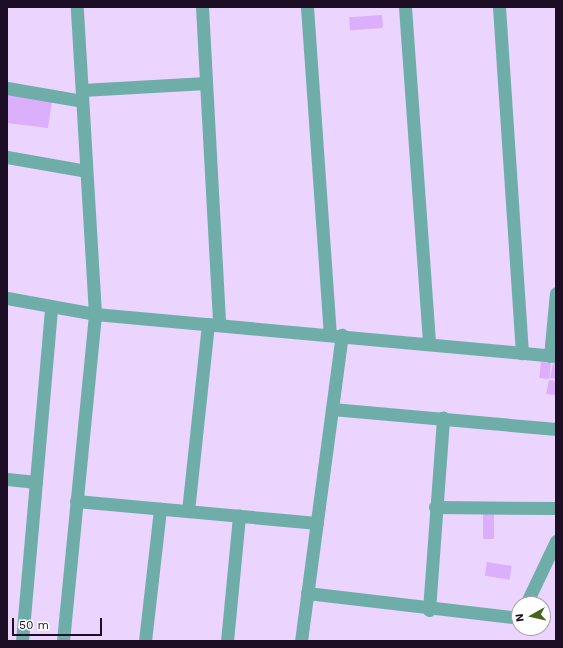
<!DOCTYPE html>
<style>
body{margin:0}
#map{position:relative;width:563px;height:648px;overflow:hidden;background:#ebd4fd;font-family:"Work Sans",sans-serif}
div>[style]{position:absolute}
.building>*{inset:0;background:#dcaffc;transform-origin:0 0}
.minor>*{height:13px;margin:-6.5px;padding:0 6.5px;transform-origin:6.5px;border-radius:6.5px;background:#6fada9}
span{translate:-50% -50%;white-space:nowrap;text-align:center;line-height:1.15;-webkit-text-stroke:3px #fff;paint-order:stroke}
.frame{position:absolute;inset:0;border:8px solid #1d0e26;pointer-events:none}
.north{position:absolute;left:511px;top:596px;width:40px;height:40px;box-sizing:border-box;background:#fff;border:1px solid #a59fa8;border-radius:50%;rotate:262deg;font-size:11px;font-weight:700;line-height:16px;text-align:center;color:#1d0e26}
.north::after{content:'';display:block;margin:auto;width:14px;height:18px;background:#45661c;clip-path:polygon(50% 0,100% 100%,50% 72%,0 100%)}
.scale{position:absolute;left:12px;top:618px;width:90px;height:18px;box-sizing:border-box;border:2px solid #1d0e26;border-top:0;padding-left:5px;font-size:12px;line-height:14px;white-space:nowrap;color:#1d0e26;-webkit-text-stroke:3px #fff;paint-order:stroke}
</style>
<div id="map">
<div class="building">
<i style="left:382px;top:15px;width:13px;height:33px;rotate:86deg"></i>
<i style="clip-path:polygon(7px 92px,52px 101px,48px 128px,7px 123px)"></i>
<i style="left:541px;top:362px;width:10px;height:16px;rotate:6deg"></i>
<i style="clip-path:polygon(553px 363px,556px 364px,556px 379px,550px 378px)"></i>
<i style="clip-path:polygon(549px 380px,556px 381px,556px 395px,546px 394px)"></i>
<i style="left:483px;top:510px;width:11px;height:29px"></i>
<i style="left:487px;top:562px;width:25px;height:14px;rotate:9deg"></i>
</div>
<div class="minor">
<i style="left:202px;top:7px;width:318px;rotate:86.9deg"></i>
<i style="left:307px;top:7px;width:328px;rotate:86deg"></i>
<i style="left:405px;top:7px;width:337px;rotate:85.9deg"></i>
<i style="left:499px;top:7px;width:347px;rotate:86.2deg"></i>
<i style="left:7px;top:88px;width:76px;rotate:9.8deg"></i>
<i style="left:82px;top:90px;width:124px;rotate:-3.2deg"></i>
<i style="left:7px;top:157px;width:80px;rotate:10deg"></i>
<i style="left:7px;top:298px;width:89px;rotate:10.3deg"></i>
<i style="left:95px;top:314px;width:463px;rotate:5.2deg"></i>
<i style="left:550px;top:356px;width:63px;rotate:-84.6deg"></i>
<i style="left:332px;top:409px;width:225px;rotate:5.1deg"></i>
<i style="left:7px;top:479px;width:29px;rotate:6deg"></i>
<i style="left:76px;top:501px;width:242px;rotate:5.2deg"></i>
<i style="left:435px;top:507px;width:121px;rotate:0.5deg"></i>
<i style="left:188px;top:511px;width:188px;rotate:-83.9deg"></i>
<i style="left:307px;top:593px;width:213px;rotate:6.7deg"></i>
<i style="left:526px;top:604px;width:70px;rotate:-64.5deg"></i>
<i style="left:429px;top:610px;width:193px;rotate:-85.8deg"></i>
<i style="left:22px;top:641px;width:335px;rotate:-85deg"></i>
<i style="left:63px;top:641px;width:329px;rotate:-84.4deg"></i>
<i style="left:95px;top:314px;width:308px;rotate:-93.4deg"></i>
<i style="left:145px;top:641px;width:133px;rotate:-83.5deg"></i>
<i style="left:227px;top:641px;width:126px;rotate:-84.5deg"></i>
<i style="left:301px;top:641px;width:309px;rotate:-82.4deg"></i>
</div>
<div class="frame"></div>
<div class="north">N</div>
<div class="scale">50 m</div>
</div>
